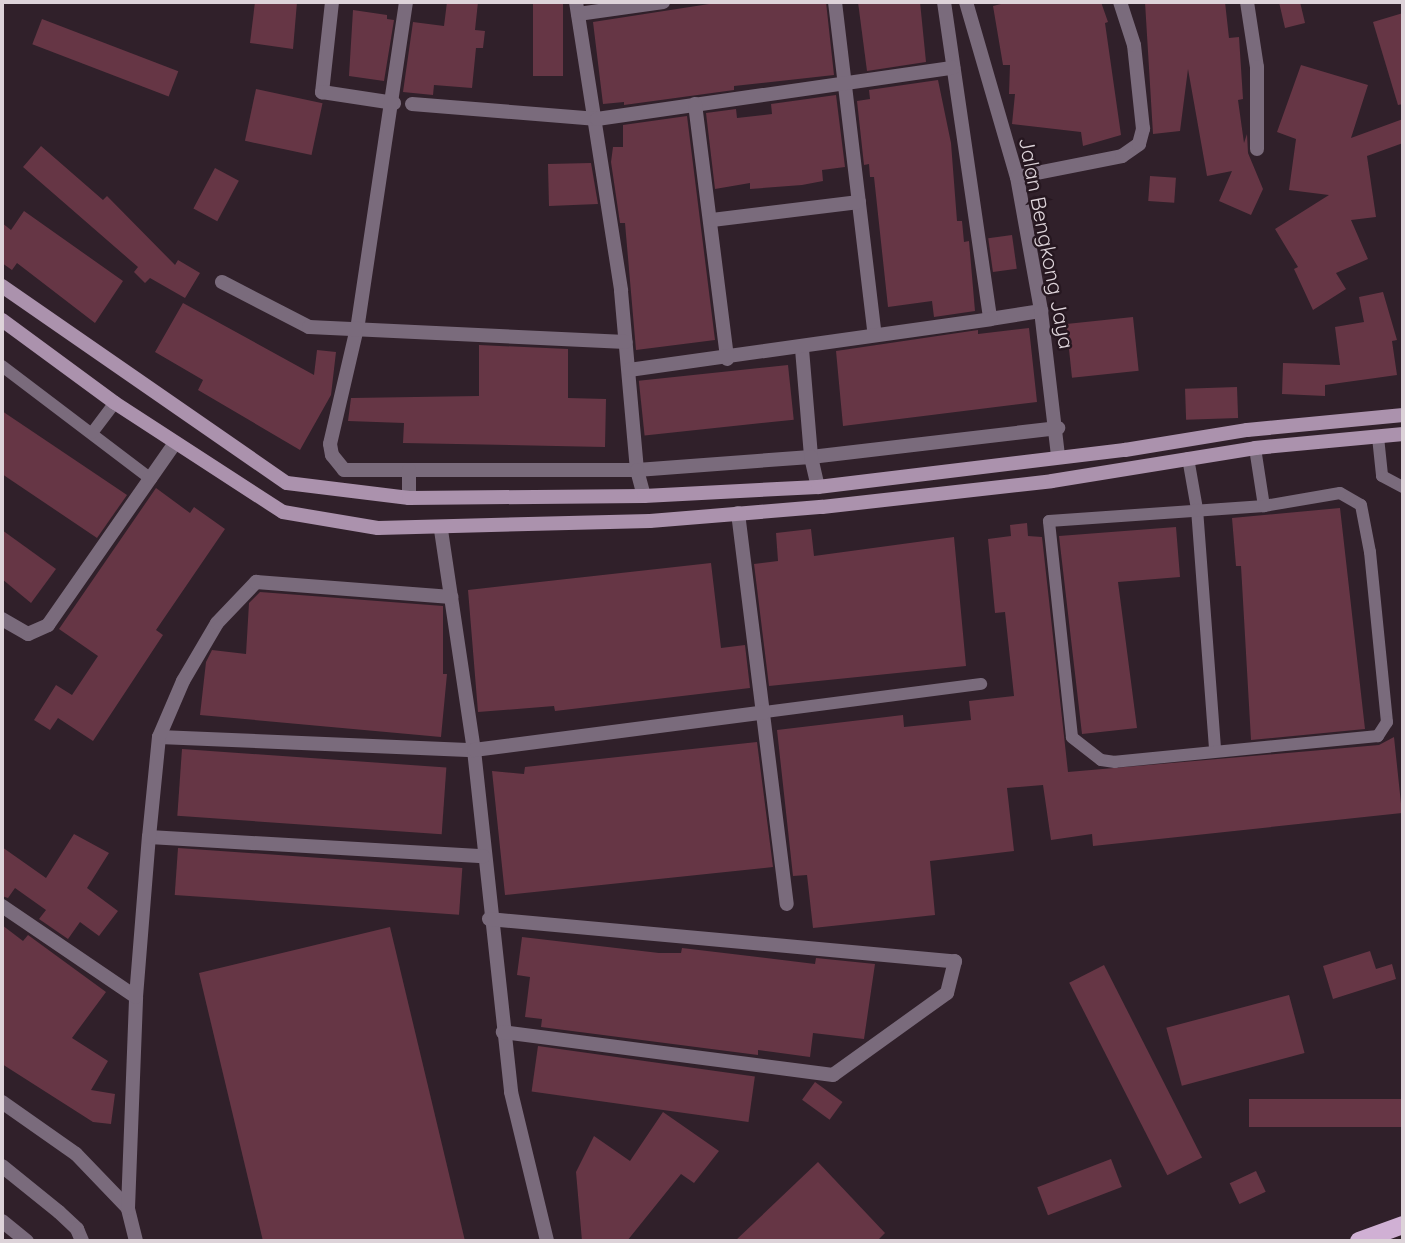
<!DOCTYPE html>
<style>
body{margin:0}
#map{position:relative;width:1405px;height:1243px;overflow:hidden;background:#30202a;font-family:Quicksand,sans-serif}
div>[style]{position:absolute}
.building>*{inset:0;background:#663645;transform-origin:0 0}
.service>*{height:12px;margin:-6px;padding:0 6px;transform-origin:6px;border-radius:6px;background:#7a6b7c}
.minor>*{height:14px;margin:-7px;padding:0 7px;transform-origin:7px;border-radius:7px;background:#7a6b7c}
.secondary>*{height:14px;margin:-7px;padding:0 7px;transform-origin:7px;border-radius:7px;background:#ab92ad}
.primary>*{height:18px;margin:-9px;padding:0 9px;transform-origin:9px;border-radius:9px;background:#d0b0d4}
span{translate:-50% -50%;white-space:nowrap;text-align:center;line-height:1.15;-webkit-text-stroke:5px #261720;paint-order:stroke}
.street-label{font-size:21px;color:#ddd3d9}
.frame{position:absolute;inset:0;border:4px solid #ddd3d9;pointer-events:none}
</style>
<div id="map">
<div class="building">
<i style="clip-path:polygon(255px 2px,297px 2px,293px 49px,250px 43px)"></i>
<i style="clip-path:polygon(447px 2px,478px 2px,475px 30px,485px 31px,483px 48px,476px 48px,472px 88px,434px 85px,433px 95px,403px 92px,413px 22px,444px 26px)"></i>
<i style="left:533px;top:2px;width:30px;height:74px"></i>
<i style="clip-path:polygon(722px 2px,826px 2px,834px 75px,734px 86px,734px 90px,624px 105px,624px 102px,603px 104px,593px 22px)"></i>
<i style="clip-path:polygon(858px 2px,920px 2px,926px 62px,867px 71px)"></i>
<i style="clip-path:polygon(1009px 2px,1101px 2px,1108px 22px,1105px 23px,1121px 135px,1083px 146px,1081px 132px,1012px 124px,1015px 94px,1009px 94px,1010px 65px,1003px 65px,993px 6px)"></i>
<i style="clip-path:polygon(1145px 2px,1225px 2px,1229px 38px,1239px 37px,1243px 99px,1238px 100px,1244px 143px,1247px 134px,1248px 153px,1263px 189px,1251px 215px,1219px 201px,1232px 171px,1207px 176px,1188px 69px,1180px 131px,1153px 134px)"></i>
<i style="clip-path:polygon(1279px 2px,1300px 2px,1305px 23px,1285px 28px)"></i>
<i style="clip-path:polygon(353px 10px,387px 15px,387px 19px,394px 20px,384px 81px,349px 76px)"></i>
<i style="clip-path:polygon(1403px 13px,1403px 104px,1398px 105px,1373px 22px)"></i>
<i style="left:42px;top:19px;width:146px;height:27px;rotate:21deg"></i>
<i style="clip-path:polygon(1301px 65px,1368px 85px,1351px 138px,1403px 119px,1403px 143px,1367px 156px,1376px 217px,1351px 220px,1368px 259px,1336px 273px,1346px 289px,1313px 310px,1294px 269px,1298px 267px,1275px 229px,1329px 195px,1289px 190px,1296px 139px,1277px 132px)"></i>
<i style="clip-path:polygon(938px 80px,951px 143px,957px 221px,962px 221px,964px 242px,969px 241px,975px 311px,934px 317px,932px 301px,888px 307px,874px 177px,870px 177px,869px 164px,864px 165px,857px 101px,870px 99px,869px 90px)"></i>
<i style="left:256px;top:89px;width:68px;height:53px;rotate:12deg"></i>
<i style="clip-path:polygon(836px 95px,845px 167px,822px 170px,823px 181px,802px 185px,750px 189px,750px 183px,715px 189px,706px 113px,736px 109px,737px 118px,772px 114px,771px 104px)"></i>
<i style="clip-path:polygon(687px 116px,715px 340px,636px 350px,625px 223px,620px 223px,611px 162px,613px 147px,623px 147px,623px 125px)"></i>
<i style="clip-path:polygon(41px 146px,103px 200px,107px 196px,175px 265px,178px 260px,200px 273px,185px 298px,150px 278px,145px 283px,134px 272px,138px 267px,23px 167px)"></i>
<i style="clip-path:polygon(591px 163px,598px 204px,549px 206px,548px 164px)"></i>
<i style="left:215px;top:168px;width:27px;height:46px;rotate:28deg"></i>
<i style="left:1150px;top:176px;width:26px;height:25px;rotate:4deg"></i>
<i style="clip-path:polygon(24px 211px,123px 281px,95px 323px,17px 263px,12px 270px,2px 263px,2px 223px,11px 230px)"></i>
<i style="left:1012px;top:235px;width:34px;height:24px;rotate:82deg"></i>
<i style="clip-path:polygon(1383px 292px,1397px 340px,1392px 341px,1397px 375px,1325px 385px,1325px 396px,1282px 394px,1283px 363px,1340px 365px,1335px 327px,1364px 322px,1359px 297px)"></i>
<i style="clip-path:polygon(183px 303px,314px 375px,317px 350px,336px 352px,331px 395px,300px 450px,198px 390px,203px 380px,155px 352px)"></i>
<i style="left:1133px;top:317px;width:54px;height:67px;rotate:84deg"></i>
<i style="clip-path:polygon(1029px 328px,1037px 402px,843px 426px,836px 351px,978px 330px,978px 334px)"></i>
<i style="clip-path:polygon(479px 345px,568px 349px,568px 398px,606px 399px,605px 447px,403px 443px,404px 423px,348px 421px,351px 398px,479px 396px)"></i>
<i style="left:788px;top:365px;width:55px;height:150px;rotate:84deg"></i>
<i style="left:1237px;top:387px;width:31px;height:52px;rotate:88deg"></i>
<i style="clip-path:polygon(2px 411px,127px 495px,97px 538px,2px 474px)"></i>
<i style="clip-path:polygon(156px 488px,190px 513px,194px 507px,225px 529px,156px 630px,163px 635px,93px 741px,58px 718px,50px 730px,34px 720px,56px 685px,72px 695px,98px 656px,59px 629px)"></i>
<i style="clip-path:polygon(1340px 508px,1365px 729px,1251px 740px,1241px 566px,1236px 566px,1232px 518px)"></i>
<i style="clip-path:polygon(1027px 523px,1028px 536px,1042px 537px,1068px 772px,1379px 745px,1394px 737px,1402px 813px,1093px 846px,1092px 834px,1051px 840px,1043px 785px,1007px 788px,1014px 851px,930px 861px,935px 915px,813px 928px,807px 875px,793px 876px,777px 730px,903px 715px,904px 727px,971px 720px,969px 701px,1014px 696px,1005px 612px,995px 613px,988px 539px,1011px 536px,1010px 525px)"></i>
<i style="clip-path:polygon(1176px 527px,1180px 577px,1118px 582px,1137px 728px,1082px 734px,1059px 536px)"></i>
<i style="clip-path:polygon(811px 529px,814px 556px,954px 537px,966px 666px,769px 686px,754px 564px,778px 561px,776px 533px)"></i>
<i style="clip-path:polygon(2px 530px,56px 569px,31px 603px,2px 579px)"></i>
<i style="clip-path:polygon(711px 563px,721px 648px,745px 645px,750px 688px,555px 711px,554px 706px,478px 712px,468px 590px)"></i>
<i style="clip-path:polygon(260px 592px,443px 606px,443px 674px,447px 674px,441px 737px,200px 715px,206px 662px,212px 650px,246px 654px,249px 603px)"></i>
<i style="clip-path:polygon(757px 742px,773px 867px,505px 895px,492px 771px,524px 774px,525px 767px)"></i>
<i style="left:182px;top:749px;width:265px;height:67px;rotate:4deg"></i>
<i style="clip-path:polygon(74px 834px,109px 853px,87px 888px,118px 911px,99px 936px,80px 922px,68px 939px,39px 919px,46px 910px,15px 888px,8px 898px,2px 896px,2px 847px,46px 878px)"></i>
<i style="left:178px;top:848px;width:285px;height:47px;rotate:4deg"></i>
<i style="clip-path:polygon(2px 925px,23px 941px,28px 935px,106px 992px,72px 1038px,108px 1061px,91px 1090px,115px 1094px,111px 1124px,93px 1122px,2px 1064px)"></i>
<i style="clip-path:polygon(390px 927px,465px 1241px,263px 1241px,199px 973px)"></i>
<i style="clip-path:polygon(522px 937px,659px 953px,681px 953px,682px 948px,815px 964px,816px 958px,875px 964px,864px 1039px,813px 1033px,810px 1057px,758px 1050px,758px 1055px,541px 1027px,542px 1019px,525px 1017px,530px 977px,517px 975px)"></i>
<i style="clip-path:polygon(1370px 951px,1376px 969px,1392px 964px,1396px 979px,1333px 999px,1323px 966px)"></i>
<i style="left:1104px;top:965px;width:216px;height:39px;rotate:63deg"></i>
<i style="left:1289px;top:995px;width:60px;height:127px;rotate:75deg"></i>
<i style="left:538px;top:1046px;width:219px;height:46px;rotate:8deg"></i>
<i style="left:815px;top:1082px;width:34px;height:22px;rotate:36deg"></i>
<i style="left:1403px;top:1099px;width:28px;height:154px;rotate:90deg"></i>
<i style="clip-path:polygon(663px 1112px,719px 1151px,694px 1183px,681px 1174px,627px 1241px,582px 1241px,576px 1172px,594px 1136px,630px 1161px)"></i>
<i style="left:1111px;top:1159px;width:30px;height:79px;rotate:69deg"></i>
<i style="clip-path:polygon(818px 1162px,885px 1233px,877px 1241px,735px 1241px)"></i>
<i style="left:1256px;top:1171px;width:23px;height:29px;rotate:65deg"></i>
</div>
<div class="service">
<i style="left:2px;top:366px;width:187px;rotate:37.2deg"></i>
<i style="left:92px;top:433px;width:38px;rotate:-53deg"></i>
<i style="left:1378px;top:437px;width:39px;rotate:84deg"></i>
<i style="left:1382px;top:476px;width:24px;rotate:28deg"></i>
<i style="left:1255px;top:448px;width:59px;rotate:81.2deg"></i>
<i style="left:1188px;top:458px;width:52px;rotate:80deg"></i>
<i style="left:1197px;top:509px;width:242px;rotate:85.7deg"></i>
<i style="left:1340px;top:493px;width:24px;rotate:30deg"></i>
<i style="left:1361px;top:505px;width:48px;rotate:79.2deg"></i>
<i style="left:1370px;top:552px;width:171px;rotate:84.3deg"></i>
<i style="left:1387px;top:722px;width:17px;rotate:123deg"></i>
<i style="left:1378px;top:736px;width:264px;rotate:174.4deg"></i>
<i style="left:1115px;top:762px;width:14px;rotate:-172deg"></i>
<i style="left:1101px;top:760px;width:37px;rotate:-142deg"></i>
<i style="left:1072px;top:737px;width:217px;rotate:-96.1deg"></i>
<i style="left:1049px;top:521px;width:216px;rotate:-4deg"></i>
<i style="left:1264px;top:506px;width:77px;rotate:-9.7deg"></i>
<i style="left:765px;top:712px;width:218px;rotate:-7.4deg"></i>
</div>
<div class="minor">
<i style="left:332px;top:2px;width:91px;rotate:96.3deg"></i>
<i style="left:322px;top:92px;width:73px;rotate:8.7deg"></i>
<i style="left:406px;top:2px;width:330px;rotate:98.5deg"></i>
<i style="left:357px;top:328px;width:119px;rotate:103.1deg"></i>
<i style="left:330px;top:444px;width:11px;rotate:80deg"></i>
<i style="left:332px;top:455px;width:19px;rotate:51deg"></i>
<i style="left:344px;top:470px;width:293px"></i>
<i style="left:637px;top:470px;width:174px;rotate:-4.3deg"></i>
<i style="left:811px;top:457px;width:249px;rotate:-6.7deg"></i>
<i style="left:576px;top:2px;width:292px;rotate:81.1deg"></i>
<i style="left:621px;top:291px;width:180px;rotate:84.9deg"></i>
<i style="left:637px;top:470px;width:27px;rotate:75deg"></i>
<i style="left:835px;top:2px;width:335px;rotate:83.2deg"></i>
<i style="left:944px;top:2px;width:320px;rotate:81.7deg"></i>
<i style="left:990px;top:319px;width:52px;rotate:-8.9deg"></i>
<i style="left:966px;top:2px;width:182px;rotate:73.8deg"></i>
<i style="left:1017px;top:177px;width:136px;rotate:79.8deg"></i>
<i style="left:1041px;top:311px;width:146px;rotate:83.3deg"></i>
<i style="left:1247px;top:2px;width:66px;rotate:81.3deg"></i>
<i style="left:1257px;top:67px;width:82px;rotate:90deg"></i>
<i style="left:578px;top:14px;width:86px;rotate:-8deg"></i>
<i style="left:412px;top:104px;width:186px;rotate:4.6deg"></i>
<i style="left:597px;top:119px;width:360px;rotate:-8.2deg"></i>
<i style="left:695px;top:104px;width:257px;rotate:82.8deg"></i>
<i style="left:1017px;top:177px;width:107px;rotate:-11.3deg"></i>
<i style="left:1122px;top:156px;width:21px;rotate:-35deg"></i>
<i style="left:1139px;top:144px;width:16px;rotate:-75deg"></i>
<i style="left:1143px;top:129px;width:84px;rotate:-96.1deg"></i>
<i style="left:1134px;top:45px;width:45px;rotate:-108deg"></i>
<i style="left:712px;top:220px;width:148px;rotate:-7deg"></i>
<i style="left:222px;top:282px;width:98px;rotate:27.3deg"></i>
<i style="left:309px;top:327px;width:317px;rotate:2.7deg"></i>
<i style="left:802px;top:349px;width:108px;rotate:85.2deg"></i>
<i style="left:811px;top:457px;width:31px;rotate:77deg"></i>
<i style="left:629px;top:370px;width:365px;rotate:-8deg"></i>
<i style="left:409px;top:470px;width:28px;rotate:90deg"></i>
<i style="left:738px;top:513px;width:394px;rotate:82.9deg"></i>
<i style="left:441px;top:530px;width:222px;rotate:81.5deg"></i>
<i style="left:474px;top:750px;width:344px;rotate:83.8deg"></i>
<i style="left:511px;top:1092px;width:153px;rotate:76.4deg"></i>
<i style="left:2px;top:619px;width:30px;rotate:30deg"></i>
<i style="left:28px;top:634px;width:22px;rotate:-24deg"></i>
<i style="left:48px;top:625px;width:222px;rotate:-55.1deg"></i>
<i style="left:159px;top:737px;width:315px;rotate:2.4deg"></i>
<i style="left:474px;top:750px;width:293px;rotate:-7.4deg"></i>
<i style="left:149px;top:837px;width:335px;rotate:3.3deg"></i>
<i style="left:2px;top:906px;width:162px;rotate:34.2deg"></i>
<i style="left:489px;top:919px;width:468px;rotate:5.2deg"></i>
<i style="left:955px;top:961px;width:33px;rotate:104deg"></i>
<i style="left:947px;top:993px;width:140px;rotate:144.3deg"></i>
<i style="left:833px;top:1075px;width:333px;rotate:-172.6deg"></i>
<i style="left:2px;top:1102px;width:90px;rotate:35.1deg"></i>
<i style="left:76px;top:1154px;width:75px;rotate:46.1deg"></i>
<i style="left:2px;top:1166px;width:73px;rotate:38.9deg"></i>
<i style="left:59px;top:1212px;width:25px;rotate:43deg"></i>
<i style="left:77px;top:1229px;width:13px;rotate:67deg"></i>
<i style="left:2px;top:1221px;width:32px;rotate:39deg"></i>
<i style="left:136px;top:1241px;width:34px;rotate:-104deg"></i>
<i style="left:128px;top:1208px;width:211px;rotate:-87.8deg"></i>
<i style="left:136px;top:997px;width:161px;rotate:-85.4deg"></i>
<i style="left:149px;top:837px;width:100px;rotate:-84.3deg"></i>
<i style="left:159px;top:737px;width:61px;rotate:-66.8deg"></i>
<i style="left:183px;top:681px;width:67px;rotate:-59.6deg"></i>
<i style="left:217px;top:623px;width:57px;rotate:-46.4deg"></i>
<i style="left:256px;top:582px;width:196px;rotate:4.4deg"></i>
</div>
<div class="secondary">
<i style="left:2px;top:286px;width:346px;rotate:34.7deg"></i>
<i style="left:287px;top:483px;width:123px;rotate:7deg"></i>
<i style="left:409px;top:498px;width:235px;rotate:-0.5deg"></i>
<i style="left:644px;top:496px;width:174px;rotate:-3deg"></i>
<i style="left:818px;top:487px;width:309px;rotate:-6.9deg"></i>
<i style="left:1125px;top:450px;width:124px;rotate:-9.3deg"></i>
<i style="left:1247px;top:430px;width:157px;rotate:-5.5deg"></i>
<i style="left:2px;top:320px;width:140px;rotate:36.3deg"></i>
<i style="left:115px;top:403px;width:200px;rotate:33deg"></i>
<i style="left:283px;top:512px;width:96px;rotate:9.6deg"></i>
<i style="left:378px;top:528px;width:272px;rotate:-1.5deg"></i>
<i style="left:650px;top:521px;width:173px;rotate:-4.7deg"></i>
<i style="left:822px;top:507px;width:231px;rotate:-6.4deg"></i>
<i style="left:1052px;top:481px;width:206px;rotate:-9.2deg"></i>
<i style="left:1255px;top:448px;width:149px;rotate:-5.4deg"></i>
</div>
<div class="primary">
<i style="left:1359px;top:1241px;width:47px;rotate:-20deg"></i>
</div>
<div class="street-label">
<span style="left:1047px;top:243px;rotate:79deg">Jalan Bengkong Jaya</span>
</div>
<div class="frame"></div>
</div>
